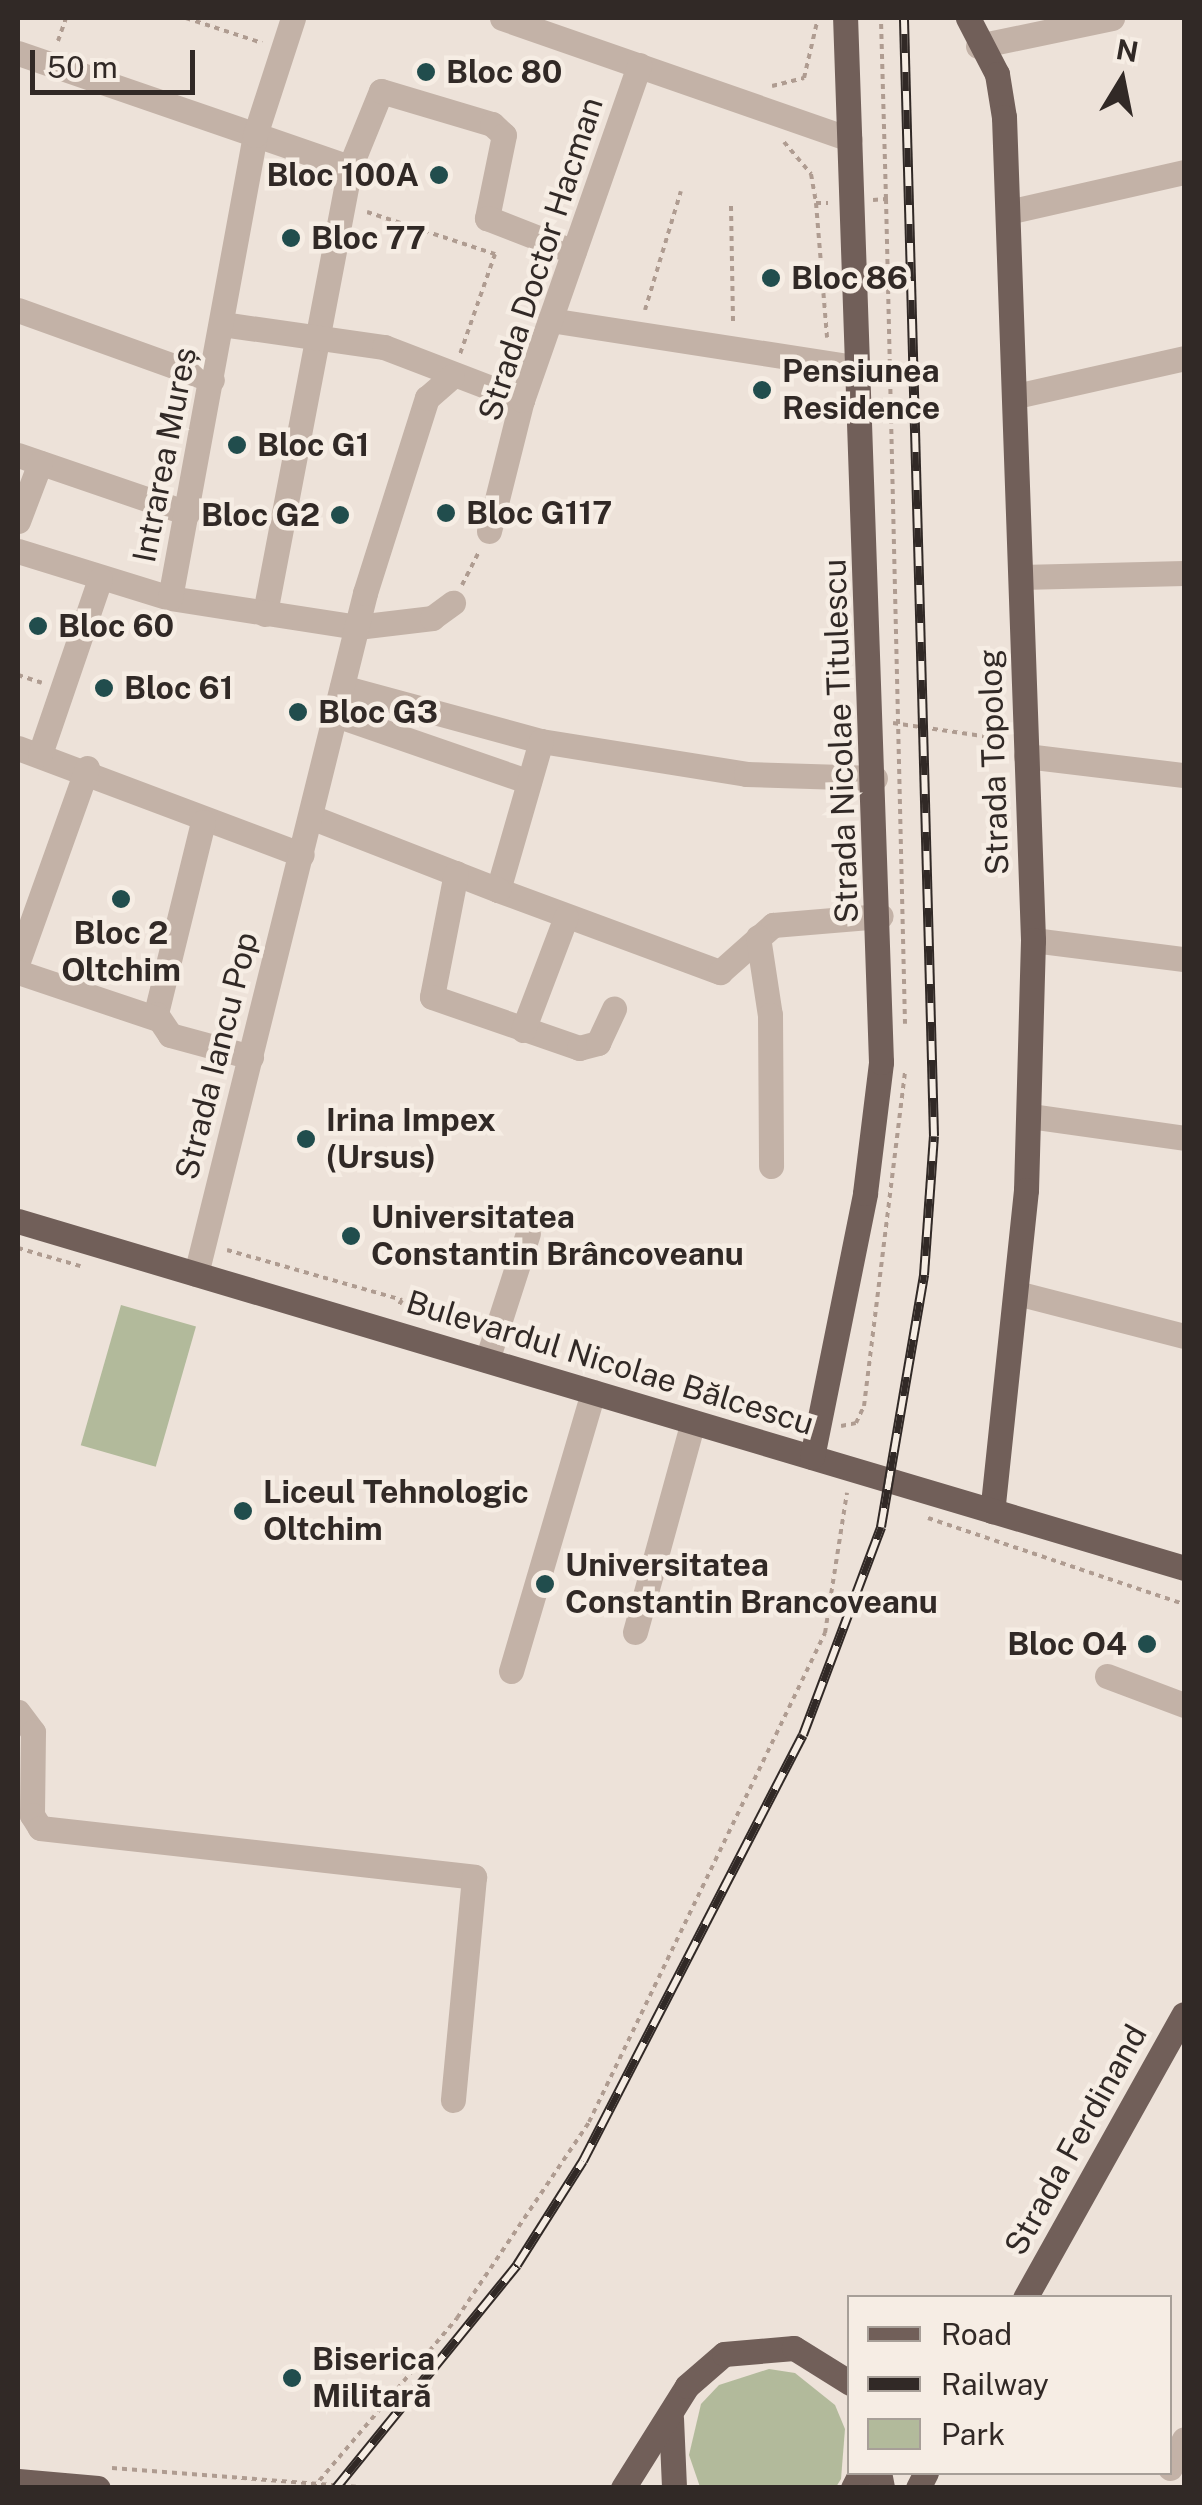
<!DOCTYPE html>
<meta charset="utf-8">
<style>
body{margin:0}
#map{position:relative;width:1202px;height:2505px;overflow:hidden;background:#ede2d9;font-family:"Public Sans",sans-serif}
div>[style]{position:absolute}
.green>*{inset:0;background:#b2ba9b;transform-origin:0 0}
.path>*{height:4px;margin-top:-2px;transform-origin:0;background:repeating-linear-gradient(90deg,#af9c91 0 5px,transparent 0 10px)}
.minor>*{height:25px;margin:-12.5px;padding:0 12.5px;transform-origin:12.5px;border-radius:12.5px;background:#c3b2a7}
.major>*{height:25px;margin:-12.5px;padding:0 12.5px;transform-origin:12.5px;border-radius:12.5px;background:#715f59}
.rail>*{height:10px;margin-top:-5px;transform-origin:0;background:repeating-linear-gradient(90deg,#f6ede4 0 19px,#312926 0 38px);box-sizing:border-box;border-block:2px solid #312926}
.dots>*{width:28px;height:28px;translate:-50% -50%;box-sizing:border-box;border:5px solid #f6ede4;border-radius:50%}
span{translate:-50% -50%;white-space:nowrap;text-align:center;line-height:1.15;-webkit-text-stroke:9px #f6ede4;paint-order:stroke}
.poi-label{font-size:32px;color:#312926;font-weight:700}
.left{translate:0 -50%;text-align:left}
.right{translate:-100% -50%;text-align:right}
.street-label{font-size:32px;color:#312926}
.frame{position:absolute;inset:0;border:20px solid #312926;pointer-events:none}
.legend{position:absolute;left:847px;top:2295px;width:325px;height:180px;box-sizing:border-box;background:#f6ede4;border:2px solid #a79f98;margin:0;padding:12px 18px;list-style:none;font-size:30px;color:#312926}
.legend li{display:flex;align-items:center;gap:20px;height:50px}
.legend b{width:50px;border:2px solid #a79f98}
.north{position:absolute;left:1072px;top:30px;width:100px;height:100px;-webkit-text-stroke:8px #f6ede4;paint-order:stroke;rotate:10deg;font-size:28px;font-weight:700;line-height:40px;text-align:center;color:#312926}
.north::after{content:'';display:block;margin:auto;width:35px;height:45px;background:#312926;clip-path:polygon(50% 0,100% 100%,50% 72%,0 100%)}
.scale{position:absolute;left:30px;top:50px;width:165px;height:45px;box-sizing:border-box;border:5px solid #312926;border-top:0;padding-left:12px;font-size:30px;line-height:35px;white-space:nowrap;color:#312926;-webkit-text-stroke:8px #f6ede4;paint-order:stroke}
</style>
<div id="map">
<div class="green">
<i style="left:121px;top:1305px;width:78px;height:146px;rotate:16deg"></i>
<i style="clip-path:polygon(769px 2369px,795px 2373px,835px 2405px,845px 2429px,841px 2479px,836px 2487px,700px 2487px,689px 2455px,701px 2404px,719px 2385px)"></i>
</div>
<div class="path">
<i style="left:186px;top:18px;width:80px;rotate:18.2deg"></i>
<i style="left:58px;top:41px;width:24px;rotate:-71deg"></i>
<i style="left:772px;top:86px;width:33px;rotate:-14deg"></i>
<i style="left:804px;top:78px;width:62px;rotate:-76.9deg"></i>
<i style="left:784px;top:142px;width:42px;rotate:49.8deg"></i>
<i style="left:811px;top:174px;width:29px;rotate:80deg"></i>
<i style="left:816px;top:203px;width:12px"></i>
<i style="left:886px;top:199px;width:825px;rotate:88.68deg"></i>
<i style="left:873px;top:200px;width:13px;rotate:-4deg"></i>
<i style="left:886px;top:199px;width:181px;rotate:-91.6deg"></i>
<i style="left:816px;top:203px;width:135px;rotate:85.3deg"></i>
<i style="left:731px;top:206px;width:120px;rotate:89deg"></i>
<i style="left:367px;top:212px;width:135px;rotate:18.2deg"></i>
<i style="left:495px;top:254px;width:106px;rotate:109.3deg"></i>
<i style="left:645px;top:310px;width:124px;rotate:-73.2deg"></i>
<i style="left:462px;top:585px;width:36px;rotate:-63deg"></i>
<i style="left:18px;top:675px;width:25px;rotate:18deg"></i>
<i style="left:893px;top:723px;width:111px;rotate:8.3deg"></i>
<i style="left:18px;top:1248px;width:65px;rotate:16.2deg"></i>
<i style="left:227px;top:1250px;width:182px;rotate:15.9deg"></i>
<i style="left:402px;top:1300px;width:9px;rotate:122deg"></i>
<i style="left:841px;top:1426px;width:15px;rotate:-11deg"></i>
<i style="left:856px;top:1423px;width:19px;rotate:-65deg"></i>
<i style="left:864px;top:1406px;width:336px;rotate:-83deg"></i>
<i style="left:928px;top:1518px;width:270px;rotate:18.6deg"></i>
<i style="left:112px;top:2468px;width:261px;rotate:4.4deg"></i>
<i style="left:313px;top:2488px;width:223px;rotate:-49.7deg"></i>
<i style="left:457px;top:2318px;width:236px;rotate:-56deg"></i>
<i style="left:589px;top:2122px;width:543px;rotate:-64.24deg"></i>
<i style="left:825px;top:1633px;width:142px;rotate:-81.1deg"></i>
</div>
<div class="minor">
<i style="left:502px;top:18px;width:368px;rotate:19.2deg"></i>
<i style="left:978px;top:46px;width:137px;rotate:-11.8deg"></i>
<i style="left:18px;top:53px;width:351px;rotate:19deg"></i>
<i style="left:350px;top:167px;width:455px;rotate:100.8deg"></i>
<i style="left:350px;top:167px;width:82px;rotate:-67.8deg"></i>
<i style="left:381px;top:91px;width:116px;rotate:16.6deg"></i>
<i style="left:492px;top:124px;width:16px;rotate:43deg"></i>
<i style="left:504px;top:135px;width:85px;rotate:101.6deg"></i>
<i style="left:487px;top:218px;width:93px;rotate:21.3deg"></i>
<i style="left:1008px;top:212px;width:180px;rotate:-12.8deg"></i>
<i style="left:18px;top:310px;width:206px;rotate:19.8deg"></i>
<i style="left:550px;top:320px;width:313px;rotate:8.8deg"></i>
<i style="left:222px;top:324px;width:164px;rotate:8.1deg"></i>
<i style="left:384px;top:347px;width:148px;rotate:21deg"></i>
<i style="left:1016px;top:396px;width:172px;rotate:-12.7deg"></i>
<i style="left:18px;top:455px;width:179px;rotate:18.9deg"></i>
<i style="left:18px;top:521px;width:62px;rotate:-69.2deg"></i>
<i style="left:489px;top:531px;width:135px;rotate:-75.9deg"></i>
<i style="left:522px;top:400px;width:355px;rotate:-70.7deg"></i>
<i style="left:18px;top:551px;width:159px;rotate:17.2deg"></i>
<i style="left:170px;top:598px;width:189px;rotate:8.8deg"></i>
<i style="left:357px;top:627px;width:76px;rotate:-6.8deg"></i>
<i style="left:432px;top:618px;width:26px;rotate:-36deg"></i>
<i style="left:1021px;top:577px;width:163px;rotate:-1.4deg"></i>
<i style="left:170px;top:598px;width:471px;rotate:-79.6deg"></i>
<i style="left:255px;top:135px;width:123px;rotate:-72deg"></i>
<i style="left:342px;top:687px;width:206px;rotate:15.2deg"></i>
<i style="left:541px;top:741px;width:208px;rotate:9.1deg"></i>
<i style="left:746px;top:774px;width:129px;rotate:1.8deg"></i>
<i style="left:336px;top:715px;width:204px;rotate:19.1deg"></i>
<i style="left:541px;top:741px;width:155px;rotate:106.1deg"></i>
<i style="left:498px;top:890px;width:237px;rotate:20.3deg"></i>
<i style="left:720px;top:972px;width:71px;rotate:-41.6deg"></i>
<i style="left:773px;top:925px;width:108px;rotate:-4.8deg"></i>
<i style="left:18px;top:748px;width:303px;rotate:20.6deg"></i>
<i style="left:40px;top:754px;width:185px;rotate:-71.1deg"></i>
<i style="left:1026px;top:756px;width:159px;rotate:6.9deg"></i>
<i style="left:311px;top:817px;width:201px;rotate:21.3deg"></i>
<i style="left:203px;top:822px;width:198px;rotate:103.8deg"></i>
<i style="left:156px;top:1014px;width:25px;rotate:56deg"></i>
<i style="left:170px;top:1035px;width:84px;rotate:15.2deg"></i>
<i style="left:456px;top:873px;width:126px;rotate:101deg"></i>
<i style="left:432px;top:997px;width:156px;rotate:19.1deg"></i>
<i style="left:579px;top:1048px;width:20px;rotate:-15deg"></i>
<i style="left:598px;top:1043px;width:38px;rotate:-65deg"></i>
<i style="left:758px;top:937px;width:79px;rotate:81.3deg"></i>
<i style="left:770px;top:1015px;width:151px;rotate:89.6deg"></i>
<i style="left:1033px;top:940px;width:152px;rotate:7.2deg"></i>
<i style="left:18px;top:961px;width:205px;rotate:-70.3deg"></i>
<i style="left:18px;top:972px;width:148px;rotate:18.6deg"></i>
<i style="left:523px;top:1030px;width:121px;rotate:-69.2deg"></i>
<i style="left:1030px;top:1116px;width:156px;rotate:8.1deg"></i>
<i style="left:196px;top:1274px;width:702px;rotate:-76.06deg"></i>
<i style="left:365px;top:593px;width:205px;rotate:-72.4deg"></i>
<i style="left:427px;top:398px;width:33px;rotate:-41deg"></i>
<i style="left:1017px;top:1293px;width:172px;rotate:14.4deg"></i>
<i style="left:487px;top:1360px;width:133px;rotate:-72.1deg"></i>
<i style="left:635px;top:1632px;width:218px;rotate:-74.6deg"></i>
<i style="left:511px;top:1671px;width:291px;rotate:-73.6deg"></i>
<i style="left:1107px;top:1676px;width:82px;rotate:20.6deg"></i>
<i style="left:18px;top:1712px;width:25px;rotate:53deg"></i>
<i style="left:33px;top:1732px;width:83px;rotate:90.7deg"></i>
<i style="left:32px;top:1815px;width:15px;rotate:58deg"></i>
<i style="left:40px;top:1828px;width:437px;rotate:6.4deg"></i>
<i style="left:474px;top:1877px;width:224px;rotate:95.4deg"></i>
<i style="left:1170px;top:2468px;width:32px;rotate:-64deg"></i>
</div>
<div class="major">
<i style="left:968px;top:18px;width:63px;rotate:62.6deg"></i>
<i style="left:997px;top:74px;width:44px;rotate:80.8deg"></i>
<i style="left:1004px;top:117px;width:824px;rotate:87.98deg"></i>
<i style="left:1033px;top:940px;width:250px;rotate:91.6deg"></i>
<i style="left:1026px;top:1190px;width:323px;rotate:96deg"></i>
<i style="left:18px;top:1221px;width:1217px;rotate:16.57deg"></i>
<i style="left:812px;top:1457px;width:269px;rotate:-78.6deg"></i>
<i style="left:865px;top:1193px;width:132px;rotate:-83deg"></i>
<i style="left:881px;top:1062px;width:1045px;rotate:-91.97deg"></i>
<i style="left:1025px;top:2298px;width:325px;rotate:-60.8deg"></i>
<i style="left:671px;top:2418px;width:70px;rotate:87.5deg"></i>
<i style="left:879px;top:2472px;width:16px;rotate:79deg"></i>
<i style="left:18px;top:2481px;width:80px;rotate:5deg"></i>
<i style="left:623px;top:2488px;width:120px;rotate:-57.9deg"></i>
<i style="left:687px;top:2386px;width:49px;rotate:-40.9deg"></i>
<i style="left:724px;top:2354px;width:70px;rotate:-4.9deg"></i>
<i style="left:794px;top:2348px;width:66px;rotate:32deg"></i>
<i style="left:853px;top:2488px;width:18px;rotate:-63deg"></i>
<i style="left:918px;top:2488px;width:18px;rotate:-63deg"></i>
</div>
<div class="rail">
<i style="left:336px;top:2488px;width:287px;rotate:-50.9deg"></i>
<i style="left:517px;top:2265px;width:123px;rotate:-57.6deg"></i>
<i style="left:583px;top:2161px;width:479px;rotate:-62.7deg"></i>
<i style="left:803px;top:1735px;width:222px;rotate:-69.4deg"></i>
<i style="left:881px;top:1527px;width:256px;rotate:-80.3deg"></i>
<i style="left:924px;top:1275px;width:139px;rotate:-85.9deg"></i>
<i style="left:934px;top:1136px;width:1118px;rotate:-91.54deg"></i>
</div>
<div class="dots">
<i style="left:426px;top:72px;background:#214d4d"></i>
<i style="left:439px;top:175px;background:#214d4d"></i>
<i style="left:291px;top:238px;background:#214d4d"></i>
<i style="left:771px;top:278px;background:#214d4d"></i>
<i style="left:762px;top:390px;background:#214d4d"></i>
<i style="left:237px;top:445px;background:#214d4d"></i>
<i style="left:446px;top:513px;background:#214d4d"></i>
<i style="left:340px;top:515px;background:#214d4d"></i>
<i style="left:38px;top:626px;background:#214d4d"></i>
<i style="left:104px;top:688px;background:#214d4d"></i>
<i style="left:298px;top:712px;background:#214d4d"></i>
<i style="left:121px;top:899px;background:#214d4d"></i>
<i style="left:306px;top:1139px;background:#214d4d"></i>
<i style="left:351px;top:1236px;background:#214d4d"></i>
<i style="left:243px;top:1511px;background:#214d4d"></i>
<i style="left:545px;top:1584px;background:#214d4d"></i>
<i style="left:1147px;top:1644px;background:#214d4d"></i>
<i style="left:292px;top:2378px;background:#214d4d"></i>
</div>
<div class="poi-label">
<span class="left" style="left:446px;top:72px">Bloc 80</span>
<span class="right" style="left:419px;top:175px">Bloc 100A</span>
<span class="left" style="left:311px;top:238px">Bloc 77</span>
<span class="left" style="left:791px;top:278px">Bloc 86</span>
<span class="left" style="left:782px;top:390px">Pensiunea<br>Residence</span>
<span class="left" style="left:257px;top:445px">Bloc G1</span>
<span class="left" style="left:466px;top:513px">Bloc G117</span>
<span class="right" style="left:320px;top:515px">Bloc G2</span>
<span class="left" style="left:58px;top:626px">Bloc 60</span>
<span class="left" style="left:124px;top:688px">Bloc 61</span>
<span class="left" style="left:318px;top:712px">Bloc G3</span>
<span style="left:121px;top:952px">Bloc 2<br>Oltchim</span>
<span class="left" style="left:326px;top:1139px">Irina Impex<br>(Ursus)</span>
<span class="left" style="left:371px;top:1236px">Universitatea<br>Constantin Brâncoveanu</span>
<span class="left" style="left:263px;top:1511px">Liceul Tehnologic<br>Oltchim</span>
<span class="left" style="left:565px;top:1584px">Universitatea<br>Constantin Brancoveanu</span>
<span class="right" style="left:1127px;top:1644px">Bloc O4</span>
<span class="left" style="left:312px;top:2378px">Biserica<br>Militară</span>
</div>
<div class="street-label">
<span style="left:541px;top:259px;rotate:-72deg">Strada Doctor Hacman</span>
<span style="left:165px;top:455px;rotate:-79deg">Intrarea Mureș</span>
<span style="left:841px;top:741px;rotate:-92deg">Strada Nicolae Titulescu</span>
<span style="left:994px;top:762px;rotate:-92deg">Strada Topolog</span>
<span style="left:217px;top:1056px;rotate:-76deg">Strada Iancu Pop</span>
<span style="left:610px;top:1363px;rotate:17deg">Bulevardul Nicolae Bălcescu</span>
<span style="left:1076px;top:2140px;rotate:-61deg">Strada Ferdinand</span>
</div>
<div class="frame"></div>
<ul class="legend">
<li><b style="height:12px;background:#715f59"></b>Road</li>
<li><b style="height:12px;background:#312926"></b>Railway</li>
<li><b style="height:28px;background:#b2ba9b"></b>Park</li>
</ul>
<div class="north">N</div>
<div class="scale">50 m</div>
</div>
